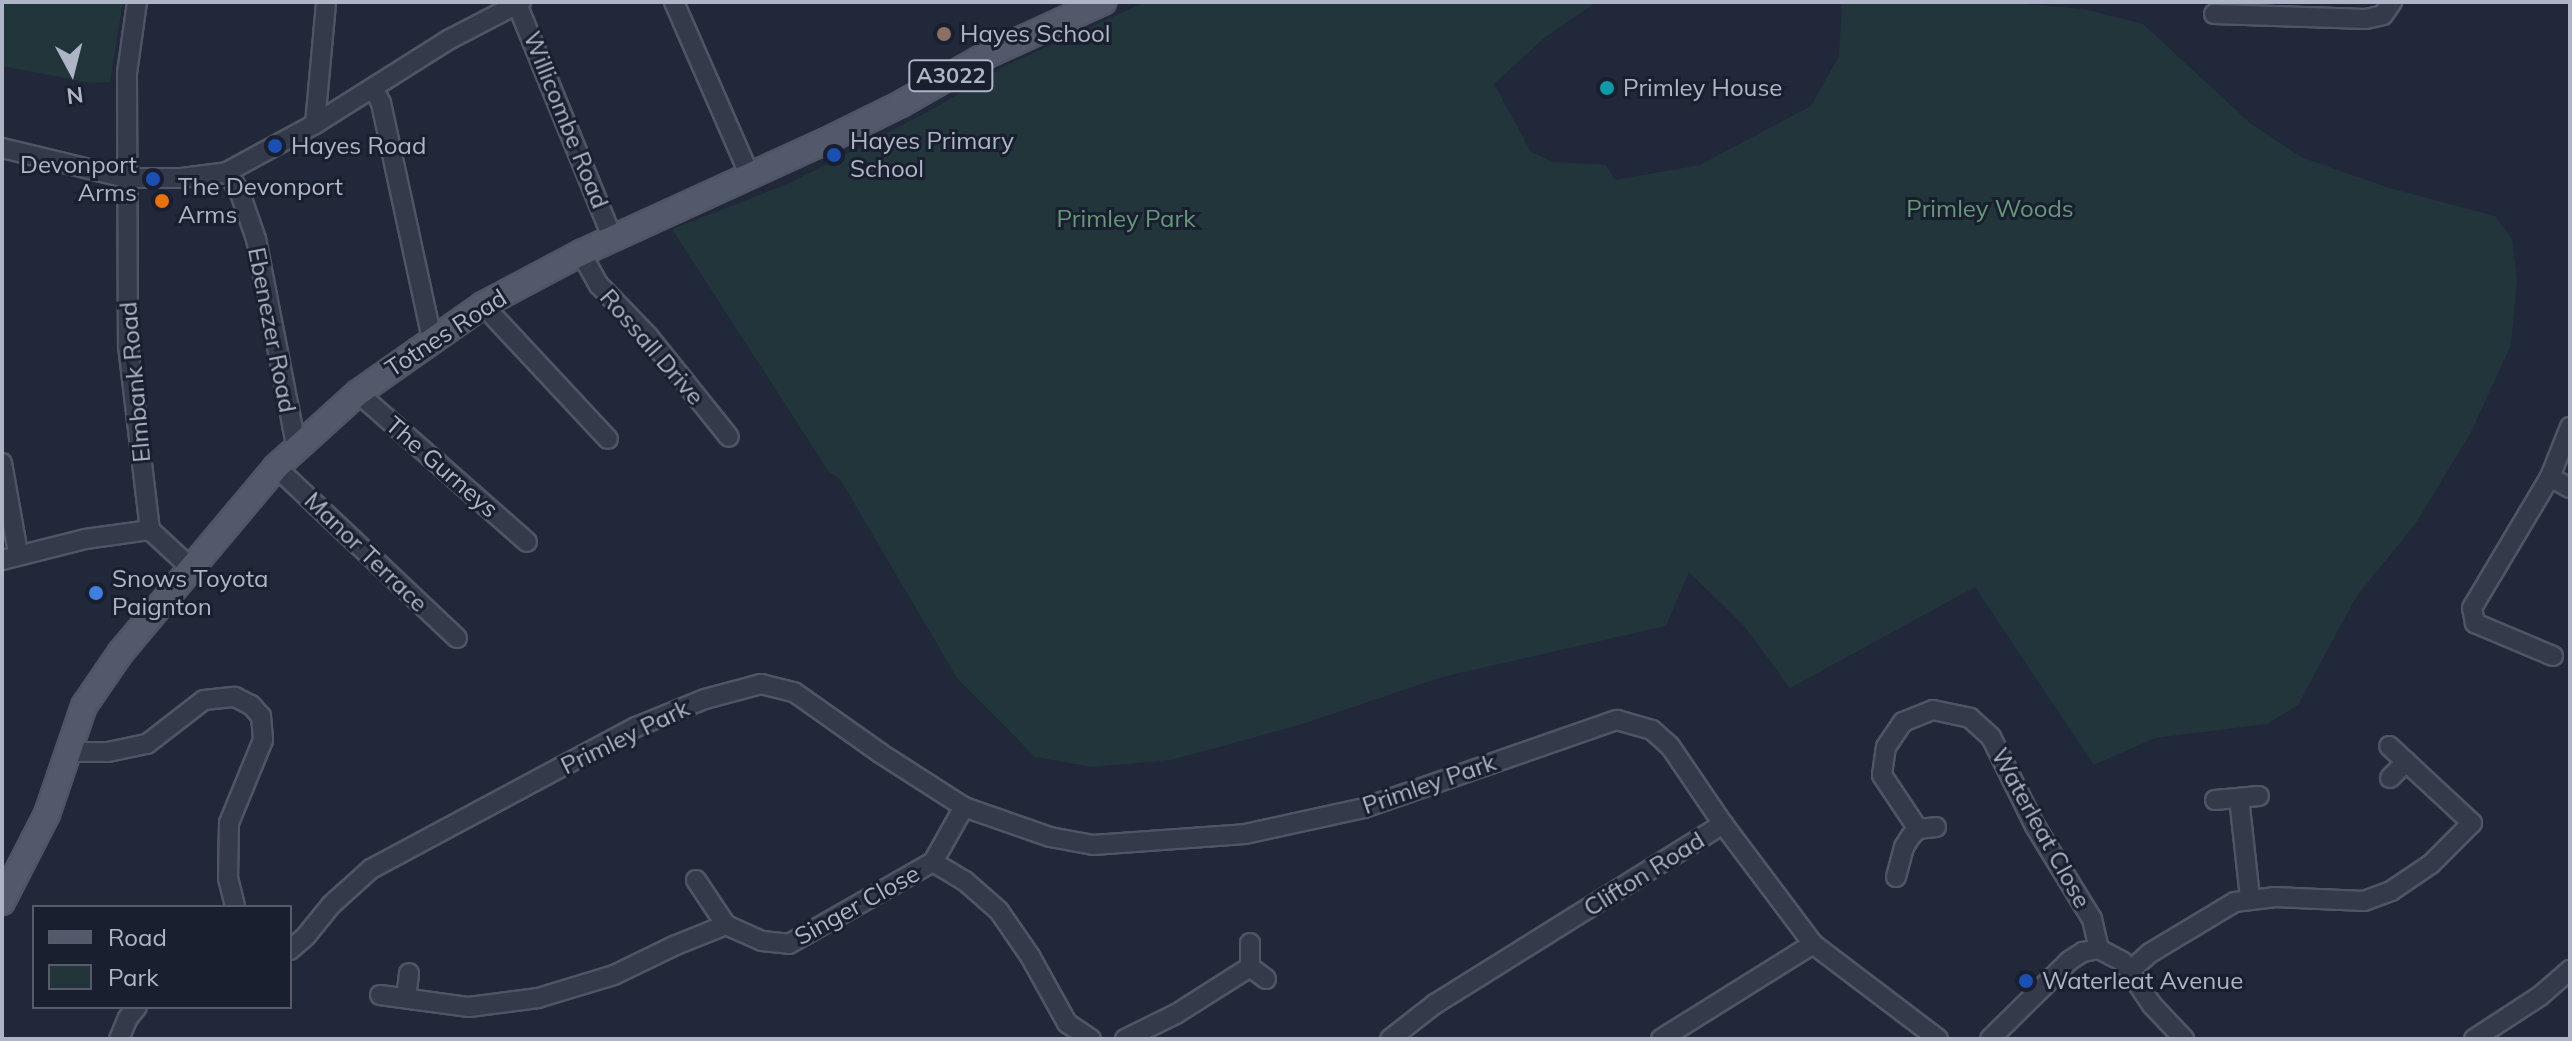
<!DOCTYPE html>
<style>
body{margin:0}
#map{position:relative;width:2572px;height:1041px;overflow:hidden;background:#20283a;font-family:Mulish,sans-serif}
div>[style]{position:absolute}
.green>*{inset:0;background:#22353b}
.roads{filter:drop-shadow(2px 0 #4e5565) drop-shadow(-2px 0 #4e5565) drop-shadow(0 2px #4e5565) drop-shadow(0 -2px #4e5565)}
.minor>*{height:18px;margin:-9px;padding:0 9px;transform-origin:9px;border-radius:9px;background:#343a4a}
.major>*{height:24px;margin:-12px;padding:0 12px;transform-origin:12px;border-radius:12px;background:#51596a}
.dots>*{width:22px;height:22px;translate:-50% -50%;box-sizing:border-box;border:4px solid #191f2f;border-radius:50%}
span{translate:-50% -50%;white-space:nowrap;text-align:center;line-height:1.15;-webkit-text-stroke:6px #191f2f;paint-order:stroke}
.shield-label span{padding:2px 6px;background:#191f2f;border:2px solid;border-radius:6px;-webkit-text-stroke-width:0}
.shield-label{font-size:22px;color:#aeb5c6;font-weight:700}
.poi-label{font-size:24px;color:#aeb5c6}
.left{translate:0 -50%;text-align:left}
.right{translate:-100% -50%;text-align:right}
.street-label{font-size:24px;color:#aeb5c6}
.park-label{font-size:24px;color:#649876}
.frame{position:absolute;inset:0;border:4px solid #aeb5c6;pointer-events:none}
.legend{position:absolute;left:32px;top:905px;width:260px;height:104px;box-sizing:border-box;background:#191f2f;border:2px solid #555b6b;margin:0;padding:10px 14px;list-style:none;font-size:24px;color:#aeb5c6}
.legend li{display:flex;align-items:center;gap:16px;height:40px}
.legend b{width:40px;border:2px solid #555b6b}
.north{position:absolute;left:32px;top:32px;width:80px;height:80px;-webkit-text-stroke:6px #191f2f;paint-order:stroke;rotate:173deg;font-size:22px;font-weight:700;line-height:32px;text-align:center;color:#aeb5c6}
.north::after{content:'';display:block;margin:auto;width:28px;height:36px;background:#aeb5c6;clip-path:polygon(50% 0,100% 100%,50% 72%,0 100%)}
</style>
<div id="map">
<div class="green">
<i style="clip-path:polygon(2px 2px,123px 2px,110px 82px,91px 83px,2px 66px)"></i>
<i style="clip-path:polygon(1145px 2px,1596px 2px,1543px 39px,1494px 84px,1531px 152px,1553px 162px,1606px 165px,1615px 180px,1700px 165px,1811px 106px,1839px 56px,1842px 2px,2001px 2px,2084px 9px,2143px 24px,2250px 123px,2301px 157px,2389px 188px,2495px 216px,2512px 239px,2517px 280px,2511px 345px,2471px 432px,2416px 523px,2356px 597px,2298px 705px,2267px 724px,2155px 738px,2094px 765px,1975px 587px,1790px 688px,1745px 627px,1689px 572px,1666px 626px,1442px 677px,1299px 725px,1171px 760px,1092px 767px,1035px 757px,957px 678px,840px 479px,829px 472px,672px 229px,790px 183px,935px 108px,1005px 66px)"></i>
</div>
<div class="roads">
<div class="minor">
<i style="left:137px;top:2px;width:72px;rotate:98deg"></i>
<i style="left:127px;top:73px;width:273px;rotate:89.8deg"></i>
<i style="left:128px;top:346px;width:185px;rotate:83.2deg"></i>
<i style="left:150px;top:530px;width:54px;rotate:42.8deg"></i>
<i style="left:674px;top:2px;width:188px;rotate:66.4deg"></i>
<i style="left:517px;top:4px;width:252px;rotate:67.8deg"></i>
<i style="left:2214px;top:14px;width:152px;rotate:1.9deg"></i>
<i style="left:2366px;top:19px;width:17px;rotate:-13deg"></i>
<i style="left:2383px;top:15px;width:16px;rotate:-55deg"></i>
<i style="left:373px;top:88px;width:17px;rotate:62deg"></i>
<i style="left:381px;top:103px;width:241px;rotate:77.8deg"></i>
<i style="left:315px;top:124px;width:122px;rotate:-84.8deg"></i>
<i style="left:2px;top:148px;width:128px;rotate:13.6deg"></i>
<i style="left:126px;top:178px;width:56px"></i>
<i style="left:182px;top:178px;width:45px;rotate:-7.6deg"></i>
<i style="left:227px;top:172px;width:100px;rotate:-28.6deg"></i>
<i style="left:315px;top:124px;width:160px;rotate:-32.2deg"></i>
<i style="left:450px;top:39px;width:80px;rotate:-27.5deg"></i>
<i style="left:227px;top:172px;width:25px;rotate:58deg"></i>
<i style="left:240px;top:193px;width:49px;rotate:70.8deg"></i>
<i style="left:256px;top:239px;width:210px;rotate:79deg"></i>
<i style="left:581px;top:253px;width:37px;rotate:61deg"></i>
<i style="left:599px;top:285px;width:71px;rotate:46.1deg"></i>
<i style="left:648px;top:336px;width:129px;rotate:51.3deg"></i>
<i style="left:483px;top:305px;width:183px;rotate:47deg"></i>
<i style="left:358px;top:393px;width:225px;rotate:41.4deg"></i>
<i style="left:2px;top:463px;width:91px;rotate:79.9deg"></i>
<i style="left:276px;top:467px;width:249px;rotate:43.4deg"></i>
<i style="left:2550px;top:477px;width:23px;rotate:29deg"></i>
<i style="left:2px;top:560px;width:86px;rotate:-14.2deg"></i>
<i style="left:85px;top:539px;width:66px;rotate:-7.9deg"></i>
<i style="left:2553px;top:656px;width:85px;rotate:-157.1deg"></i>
<i style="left:2475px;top:623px;width:15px;rotate:-101deg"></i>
<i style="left:2472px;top:608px;width:152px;rotate:-59.2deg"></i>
<i style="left:2550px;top:477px;width:54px;rotate:-68.2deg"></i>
<i style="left:68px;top:752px;width:40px"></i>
<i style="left:108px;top:752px;width:40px;rotate:-12deg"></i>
<i style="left:147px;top:744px;width:72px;rotate:-37.7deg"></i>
<i style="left:204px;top:700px;width:31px;rotate:-6deg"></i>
<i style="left:235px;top:697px;width:18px;rotate:27deg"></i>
<i style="left:251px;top:705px;width:15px;rotate:48deg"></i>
<i style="left:261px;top:716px;width:24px;rotate:85deg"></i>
<i style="left:263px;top:740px;width:90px;rotate:112.3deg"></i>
<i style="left:229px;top:823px;width:55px;rotate:91deg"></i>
<i style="left:228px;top:878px;width:30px;rotate:76deg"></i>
<i style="left:2390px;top:778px;width:23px;rotate:-45deg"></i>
<i style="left:2239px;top:798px;width:101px;rotate:83.7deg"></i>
<i style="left:2215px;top:800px;width:44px;rotate:-5.2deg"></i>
<i style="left:1918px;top:829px;width:65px;rotate:-123.7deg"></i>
<i style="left:1882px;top:775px;width:28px;rotate:-82deg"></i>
<i style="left:1886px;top:747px;width:30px;rotate:-56deg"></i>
<i style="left:1903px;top:722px;width:32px;rotate:-22deg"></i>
<i style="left:1933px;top:710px;width:38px;rotate:12deg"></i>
<i style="left:1970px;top:718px;width:28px;rotate:42deg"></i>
<i style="left:1991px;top:737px;width:99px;rotate:63.7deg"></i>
<i style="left:2035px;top:826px;width:109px;rotate:58.5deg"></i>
<i style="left:2092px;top:919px;width:31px;rotate:77deg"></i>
<i style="left:933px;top:862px;width:37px;rotate:31deg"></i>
<i style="left:965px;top:881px;width:45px;rotate:41.4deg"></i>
<i style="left:999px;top:911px;width:55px;rotate:55.4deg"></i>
<i style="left:1030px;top:956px;width:77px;rotate:61.1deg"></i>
<i style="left:1067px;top:1023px;width:29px;rotate:34deg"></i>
<i style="left:1896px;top:877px;width:31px;rotate:-75deg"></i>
<i style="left:1904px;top:847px;width:13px;rotate:-58deg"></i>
<i style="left:1911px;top:836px;width:10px;rotate:-45deg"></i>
<i style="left:1918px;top:829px;width:18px;rotate:-6deg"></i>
<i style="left:696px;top:880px;width:54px;rotate:56.3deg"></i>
<i style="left:726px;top:925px;width:39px;rotate:24deg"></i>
<i style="left:762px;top:941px;width:27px;rotate:6deg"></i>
<i style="left:789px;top:944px;width:166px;rotate:-29.7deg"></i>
<i style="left:933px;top:862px;width:63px;rotate:-60.6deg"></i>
<i style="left:1250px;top:943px;width:24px;rotate:90deg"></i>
<i style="left:1250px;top:967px;width:20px;rotate:37deg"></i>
<i style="left:290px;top:950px;width:21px;rotate:-41deg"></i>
<i style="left:306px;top:936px;width:40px;rotate:-51deg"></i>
<i style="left:331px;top:905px;width:54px;rotate:-42deg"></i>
<i style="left:371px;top:869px;width:301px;rotate:-28.2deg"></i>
<i style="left:636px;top:727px;width:74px;rotate:-22.1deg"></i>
<i style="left:705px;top:699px;width:58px;rotate:-15deg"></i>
<i style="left:761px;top:684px;width:34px;rotate:14deg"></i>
<i style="left:794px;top:692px;width:105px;rotate:35.3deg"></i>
<i style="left:880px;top:753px;width:100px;rotate:32.7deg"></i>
<i style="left:964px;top:807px;width:91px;rotate:19.2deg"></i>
<i style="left:1050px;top:837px;width:44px;rotate:10.5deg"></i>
<i style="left:1093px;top:845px;width:152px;rotate:-4.1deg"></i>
<i style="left:1245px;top:834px;width:122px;rotate:-12.3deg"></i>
<i style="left:1364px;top:808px;width:268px;rotate:-19.2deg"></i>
<i style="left:1617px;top:720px;width:36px;rotate:16deg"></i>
<i style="left:1652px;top:730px;width:24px;rotate:42deg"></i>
<i style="left:1670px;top:746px;width:94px;rotate:55.8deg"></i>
<i style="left:2130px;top:971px;width:27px;rotate:-42deg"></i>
<i style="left:2150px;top:953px;width:99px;rotate:-31deg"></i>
<i style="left:2235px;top:902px;width:39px;rotate:-7deg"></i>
<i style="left:2274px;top:897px;width:90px;rotate:2.5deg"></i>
<i style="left:2364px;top:901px;width:29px;rotate:-20deg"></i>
<i style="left:2391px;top:891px;width:48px;rotate:-34deg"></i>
<i style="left:2431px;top:864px;width:58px;rotate:-45deg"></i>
<i style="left:2472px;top:823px;width:113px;rotate:-137.1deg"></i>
<i style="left:380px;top:995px;width:90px;rotate:7.7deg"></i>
<i style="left:469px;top:1007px;width:70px;rotate:-7.4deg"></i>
<i style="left:538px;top:998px;width:79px;rotate:-16.8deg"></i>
<i style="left:614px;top:975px;width:69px;rotate:-25.8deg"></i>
<i style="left:676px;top:945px;width:54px;rotate:-21.8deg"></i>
<i style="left:406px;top:998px;width:25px;rotate:-83deg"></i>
<i style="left:119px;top:1039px;width:23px;rotate:-67deg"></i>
<i style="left:128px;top:1018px;width:14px;rotate:-51deg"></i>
<i style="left:1125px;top:1039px;width:57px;rotate:-26.1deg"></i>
<i style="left:1176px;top:1014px;width:88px;rotate:-32.4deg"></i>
<i style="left:1390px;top:1039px;width:57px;rotate:-37.9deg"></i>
<i style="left:1435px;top:1004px;width:340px;rotate:-32deg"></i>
<i style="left:1723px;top:824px;width:150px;rotate:53.1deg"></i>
<i style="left:1813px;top:944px;width:157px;rotate:37.2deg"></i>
<i style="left:1661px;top:1039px;width:179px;rotate:-32deg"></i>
<i style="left:1990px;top:1039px;width:111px;rotate:-44.6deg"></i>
<i style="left:2069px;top:961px;width:17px;rotate:-33deg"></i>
<i style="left:2083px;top:952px;width:16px;rotate:-11deg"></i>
<i style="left:2099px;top:949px;width:27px;rotate:28deg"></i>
<i style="left:2123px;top:962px;width:52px;rotate:56deg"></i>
<i style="left:2152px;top:1005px;width:47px;rotate:46.7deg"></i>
<i style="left:2474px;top:1039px;width:79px;rotate:-33.1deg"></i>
<i style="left:2540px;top:996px;width:40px;rotate:-41deg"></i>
</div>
<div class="major">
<i style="left:2px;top:902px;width:99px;rotate:-62.9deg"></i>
<i style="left:47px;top:814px;width:114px;rotate:-71.1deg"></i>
<i style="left:84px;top:706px;width:65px;rotate:-55.6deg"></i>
<i style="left:121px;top:652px;width:241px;rotate:-50deg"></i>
<i style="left:276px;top:467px;width:110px;rotate:-42.1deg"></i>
<i style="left:358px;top:393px;width:153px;rotate:-35.1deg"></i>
<i style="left:483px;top:305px;width:111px;rotate:-28deg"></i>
<i style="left:581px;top:253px;width:267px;rotate:-24.6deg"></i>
<i style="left:824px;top:142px;width:86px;rotate:-26.3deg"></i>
<i style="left:901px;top:104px;width:99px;rotate:-29.7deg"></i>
<i style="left:987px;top:55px;width:128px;rotate:-24.6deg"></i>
</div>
</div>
<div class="dots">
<i style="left:944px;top:34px;background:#8d6e63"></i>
<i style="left:1607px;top:88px;background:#0f9aa8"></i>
<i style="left:275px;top:146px;background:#1a4fb4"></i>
<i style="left:834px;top:155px;background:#1a4fb4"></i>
<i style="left:153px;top:179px;background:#1a4fb4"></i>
<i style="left:162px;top:201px;background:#e8710a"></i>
<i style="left:96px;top:593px;background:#3f7fe0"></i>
<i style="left:2026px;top:981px;background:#1a4fb4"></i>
</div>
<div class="shield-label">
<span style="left:951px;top:76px">A3022</span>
</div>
<div class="poi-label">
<span class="left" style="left:960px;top:34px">Hayes School</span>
<span class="left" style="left:1623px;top:88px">Primley House</span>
<span class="left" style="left:850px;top:155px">Hayes Primary<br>School</span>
<span class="left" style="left:291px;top:146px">Hayes Road</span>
<span class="right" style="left:137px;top:179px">Devonport<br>Arms</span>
<span class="left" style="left:178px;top:201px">The Devonport<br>Arms</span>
<span class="left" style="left:112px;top:593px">Snows Toyota<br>Paignton</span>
<span class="left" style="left:2042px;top:981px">Waterleat Avenue</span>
</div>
<div class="street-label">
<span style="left:566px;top:120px;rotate:68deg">Willicombe Road</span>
<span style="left:272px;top:330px;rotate:79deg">Ebenezer Road</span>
<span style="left:446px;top:333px;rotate:-33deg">Totnes Road</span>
<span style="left:652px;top:347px;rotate:49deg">Rossall Drive</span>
<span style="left:135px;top:382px;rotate:-95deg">Elmbank Road</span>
<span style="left:442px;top:467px;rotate:41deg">The Gurneys</span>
<span style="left:366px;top:552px;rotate:44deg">Manor Terrace</span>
<span style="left:625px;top:737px;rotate:-26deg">Primley Park</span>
<span style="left:1429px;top:784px;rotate:-19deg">Primley Park</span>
<span style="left:2041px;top:828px;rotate:61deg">Waterleat Close</span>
<span style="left:1644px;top:874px;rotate:-32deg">Clifton Road</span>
<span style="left:857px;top:905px;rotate:-29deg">Singer Close</span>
</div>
<div class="park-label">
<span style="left:1990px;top:209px">Primley Woods</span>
<span style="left:1126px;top:219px">Primley Park</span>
</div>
<div class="frame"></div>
<ul class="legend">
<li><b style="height:10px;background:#51596a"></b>Road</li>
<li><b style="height:22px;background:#22353b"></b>Park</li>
</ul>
<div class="north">N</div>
</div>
